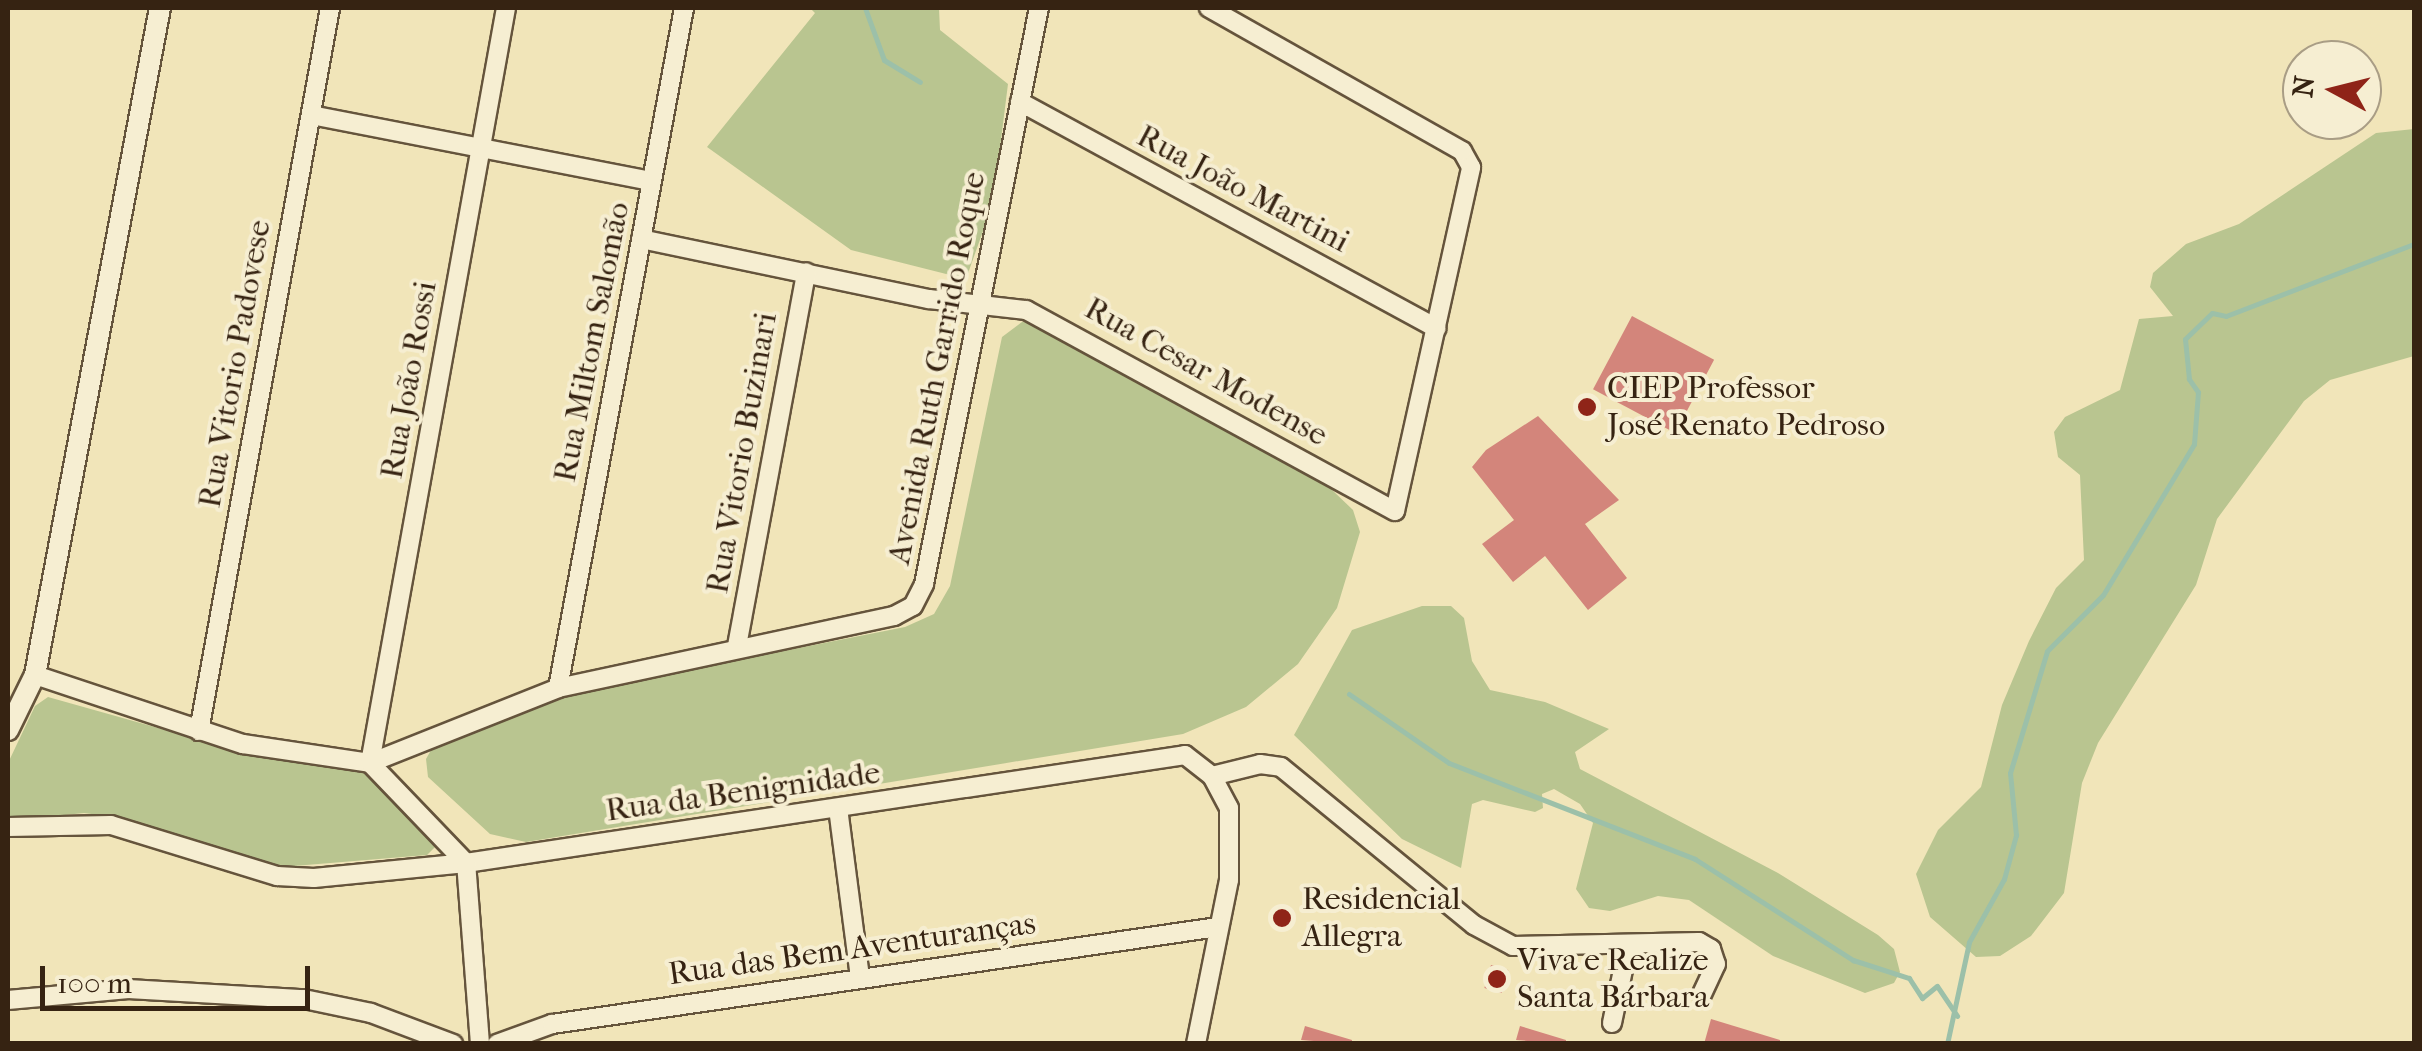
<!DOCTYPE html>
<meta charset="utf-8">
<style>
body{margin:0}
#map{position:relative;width:2422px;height:1051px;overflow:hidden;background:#f1e5b9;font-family:"IM FELL French Canon",serif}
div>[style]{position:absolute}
.green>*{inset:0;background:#b9c590}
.stream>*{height:5px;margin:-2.5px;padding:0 2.5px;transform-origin:2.5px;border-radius:2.5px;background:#9cc0a9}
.building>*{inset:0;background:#d3857b;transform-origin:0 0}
.roads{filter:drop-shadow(2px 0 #65543c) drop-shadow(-2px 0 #65543c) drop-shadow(0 2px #65543c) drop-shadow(0 -2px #65543c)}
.minor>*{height:18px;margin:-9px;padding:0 9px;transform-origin:9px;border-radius:9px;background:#f6eed2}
.tertiary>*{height:20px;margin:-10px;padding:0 10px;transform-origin:10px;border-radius:10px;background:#f6eed2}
.dots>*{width:28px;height:28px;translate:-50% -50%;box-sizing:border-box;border:5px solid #f6eed2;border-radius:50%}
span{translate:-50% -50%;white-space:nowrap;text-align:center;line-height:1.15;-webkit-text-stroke:8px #f6eed2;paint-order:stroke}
.street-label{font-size:32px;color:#362312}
.poi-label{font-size:32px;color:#362312}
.left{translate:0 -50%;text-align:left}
.frame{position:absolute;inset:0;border:10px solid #362312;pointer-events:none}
.north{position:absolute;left:2282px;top:40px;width:100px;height:100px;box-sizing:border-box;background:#f6eed2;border:2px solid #a99d85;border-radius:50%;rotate:277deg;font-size:28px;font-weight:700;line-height:40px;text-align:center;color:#362312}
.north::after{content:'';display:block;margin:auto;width:35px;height:45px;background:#8f2418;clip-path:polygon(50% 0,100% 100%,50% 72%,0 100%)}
.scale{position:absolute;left:40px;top:966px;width:270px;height:45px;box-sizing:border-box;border:5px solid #362312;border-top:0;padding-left:12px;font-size:30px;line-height:35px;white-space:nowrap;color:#362312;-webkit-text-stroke:8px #f6eed2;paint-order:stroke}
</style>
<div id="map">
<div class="green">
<i style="clip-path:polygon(810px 8px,939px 8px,940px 30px,1008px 84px,993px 203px,966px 279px,851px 250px,707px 147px,815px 13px)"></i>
<i style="clip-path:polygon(2414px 129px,2414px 356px,2330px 380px,2304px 401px,2217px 519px,2196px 585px,2098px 743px,2082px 783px,2064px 893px,2031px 936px,2000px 956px,1976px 957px,1930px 917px,1916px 874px,1938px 830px,1981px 787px,2002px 705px,2029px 641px,2056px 588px,2084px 560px,2080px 475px,2058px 457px,2054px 432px,2065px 417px,2120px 390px,2139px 319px,2173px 316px,2150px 287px,2153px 273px,2186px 244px,2239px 224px,2376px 133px)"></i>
<i style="clip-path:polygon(1022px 322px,1039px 323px,1330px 488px,1353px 510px,1360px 532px,1337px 608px,1298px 664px,1246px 707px,1183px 734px,526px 842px,490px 834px,428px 777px,426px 759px,435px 743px,570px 693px,905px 627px,934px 614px,950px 586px,1002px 337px)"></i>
<i style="clip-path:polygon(1422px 606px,1451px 606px,1464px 618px,1472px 661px,1490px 690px,1545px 702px,1609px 729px,1575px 752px,1580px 769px,1778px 873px,1878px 935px,1894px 949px,1900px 972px,1894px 983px,1865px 993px,1773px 956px,1689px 900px,1658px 896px,1610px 911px,1589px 908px,1576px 889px,1593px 823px,1580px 804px,1554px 789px,1542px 794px,1543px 808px,1535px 812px,1483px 800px,1472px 804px,1461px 868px,1402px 839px,1294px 735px,1352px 630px)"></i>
<i style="clip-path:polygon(48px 697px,265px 758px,360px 768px,372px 772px,437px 845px,427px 855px,294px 866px,261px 864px,122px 818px,84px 813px,8px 821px,8px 763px,35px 706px)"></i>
</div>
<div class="stream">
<i style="left:865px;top:8px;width:55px;rotate:69.9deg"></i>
<i style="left:884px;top:60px;width:42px;rotate:31.4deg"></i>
<i style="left:1349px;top:694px;width:121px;rotate:34.6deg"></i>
<i style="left:1449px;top:763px;width:264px;rotate:21.3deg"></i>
<i style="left:1695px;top:859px;width:188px;rotate:32.6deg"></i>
<i style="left:1853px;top:960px;width:59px;rotate:17.8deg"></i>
<i style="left:1909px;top:978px;width:24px;rotate:57deg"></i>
<i style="left:1922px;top:998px;width:19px;rotate:-39deg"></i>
<i style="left:1937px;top:986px;width:36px;rotate:56deg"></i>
<i style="left:1947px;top:1044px;width:104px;rotate:-77.8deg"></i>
<i style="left:1969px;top:942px;width:72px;rotate:-60.9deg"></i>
<i style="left:2004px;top:879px;width:46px;rotate:-74.7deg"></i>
<i style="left:2016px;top:835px;width:62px;rotate:-95.5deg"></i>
<i style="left:2010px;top:773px;width:127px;rotate:-73.1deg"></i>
<i style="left:2047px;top:651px;width:79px;rotate:-45deg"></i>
<i style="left:2103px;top:595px;width:176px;rotate:-58.9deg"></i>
<i style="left:2194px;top:444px;width:52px;rotate:-85.6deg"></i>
<i style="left:2198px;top:392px;width:16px;rotate:-125deg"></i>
<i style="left:2189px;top:379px;width:40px;rotate:-95.7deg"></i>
<i style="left:2185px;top:339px;width:37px;rotate:-44deg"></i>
<i style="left:2212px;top:313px;width:14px;rotate:12deg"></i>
<i style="left:2226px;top:316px;width:201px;rotate:-21deg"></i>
</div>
<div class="building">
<i style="left:1632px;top:316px;width:93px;height:83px;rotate:28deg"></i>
<i style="clip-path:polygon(1538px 416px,1619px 500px,1585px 524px,1627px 578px,1588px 610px,1545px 556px,1513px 582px,1482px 544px,1514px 520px,1472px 467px,1486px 450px)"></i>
<i style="left:1491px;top:965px;width:18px;height:24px;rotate:16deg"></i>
<i style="clip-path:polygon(1711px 1019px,1780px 1040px,1780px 1044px,1704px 1044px)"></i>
<i style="clip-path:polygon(1305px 1026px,1352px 1040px,1352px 1044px,1301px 1040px)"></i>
<i style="clip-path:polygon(1520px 1026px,1566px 1040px,1566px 1044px,1516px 1040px)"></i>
</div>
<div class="roads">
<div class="minor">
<i style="left:1020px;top:102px;width:474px;rotate:28.5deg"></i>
<i style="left:311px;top:115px;width:347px;rotate:11deg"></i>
<i style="left:641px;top:239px;width:294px;rotate:11.8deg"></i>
<i style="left:929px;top:299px;width:98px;rotate:6.5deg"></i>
<i style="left:1026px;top:310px;width:420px;rotate:28.6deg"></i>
<i style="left:1395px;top:511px;width:352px;rotate:-77.5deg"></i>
<i style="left:1471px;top:167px;width:18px;rotate:-119deg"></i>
<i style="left:1462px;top:151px;width:291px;rotate:-150.5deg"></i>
<i style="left:737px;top:646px;width:380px;rotate:-79.5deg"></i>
<i style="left:35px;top:675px;width:219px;rotate:18.4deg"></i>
<i style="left:243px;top:744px;width:128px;rotate:8.5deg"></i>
<i style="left:370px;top:763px;width:202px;rotate:-21.7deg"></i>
<i style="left:558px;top:688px;width:344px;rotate:-12.1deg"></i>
<i style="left:894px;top:616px;width:21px;rotate:-28deg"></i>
<i style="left:913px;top:606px;width:25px;rotate:-63deg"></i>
<i style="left:924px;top:584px;width:587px;rotate:-78.71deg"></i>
<i style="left:558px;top:688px;width:692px;rotate:-79.5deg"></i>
<i style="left:199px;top:731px;width:735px;rotate:-79.73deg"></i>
<i style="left:1212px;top:776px;width:49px;rotate:-14deg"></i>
<i style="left:1260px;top:764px;width:21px;rotate:8deg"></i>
<i style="left:1281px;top:767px;width:249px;rotate:39.3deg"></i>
<i style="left:1474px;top:925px;width:44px;rotate:28.3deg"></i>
<i style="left:1513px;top:946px;width:186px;rotate:-1.2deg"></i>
<i style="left:1699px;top:942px;width:14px;rotate:30deg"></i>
<i style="left:1711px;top:949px;width:16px;rotate:72deg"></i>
<i style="left:1716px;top:964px;width:33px;rotate:115deg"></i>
<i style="left:838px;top:808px;width:170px;rotate:82.6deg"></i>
<i style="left:8px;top:827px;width:103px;rotate:-1.1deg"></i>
<i style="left:111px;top:825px;width:174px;rotate:17.1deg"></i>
<i style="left:277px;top:876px;width:37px;rotate:3deg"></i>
<i style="left:314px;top:878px;width:153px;rotate:-5.6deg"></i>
<i style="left:466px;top:863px;width:727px;rotate:-8.54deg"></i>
<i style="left:1185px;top:755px;width:34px;rotate:38deg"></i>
<i style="left:1212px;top:776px;width:36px;rotate:62deg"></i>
<i style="left:1229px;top:808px;width:72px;rotate:90deg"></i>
<i style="left:1229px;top:880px;width:167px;rotate:101.4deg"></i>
<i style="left:8px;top:1000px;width:121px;rotate:-5.2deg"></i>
<i style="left:128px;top:989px;width:176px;rotate:3.3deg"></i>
<i style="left:304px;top:999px;width:68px;rotate:11.8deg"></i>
<i style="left:371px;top:1013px;width:88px;rotate:20.7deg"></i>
<i style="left:1612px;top:1023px;width:79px;rotate:-78.3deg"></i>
<i style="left:480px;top:1044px;width:182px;rotate:-94.4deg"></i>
<i style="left:466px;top:863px;width:139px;rotate:-133.8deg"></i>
<i style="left:370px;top:763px;width:767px;rotate:-79.79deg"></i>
<i style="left:497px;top:1044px;width:59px;rotate:-20deg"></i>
<i style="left:552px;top:1024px;width:673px;rotate:-8.29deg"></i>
</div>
<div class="tertiary">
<i style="left:8px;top:730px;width:61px;rotate:-63.9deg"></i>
<i style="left:35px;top:675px;width:679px;rotate:-79.39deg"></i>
</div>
</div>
<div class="dots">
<i style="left:1587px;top:407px;background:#8f2418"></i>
<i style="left:1282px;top:918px;background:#8f2418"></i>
<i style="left:1497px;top:979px;background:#8f2418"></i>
</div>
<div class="street-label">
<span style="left:1243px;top:189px;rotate:28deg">Rua João Martini</span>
<span style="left:592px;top:342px;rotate:-79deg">Rua Miltom Salomão</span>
<span style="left:235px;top:364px;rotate:-80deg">Rua Vitorio Padovese</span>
<span style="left:937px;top:368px;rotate:-79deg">Avenida Ruth Garrido Roque</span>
<span style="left:1206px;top:372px;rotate:29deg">Rua Cesar Modense</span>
<span style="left:409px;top:380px;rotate:-80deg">Rua João Rossi</span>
<span style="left:742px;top:453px;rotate:-80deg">Rua Vitorio Buzinari</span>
<span style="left:743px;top:792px;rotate:-8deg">Rua da Benignidade</span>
<span style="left:852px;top:949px;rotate:-8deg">Rua das Bem Aventuranças</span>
</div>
<div class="poi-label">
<span class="left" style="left:1607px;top:407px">CIEP Professor<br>José Renato Pedroso</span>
<span class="left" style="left:1302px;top:918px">Residencial<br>Allegra</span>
<span class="left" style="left:1517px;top:979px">Viva e Realize<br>Santa Bárbara</span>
</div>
<div class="frame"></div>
<div class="north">N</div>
<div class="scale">100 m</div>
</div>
